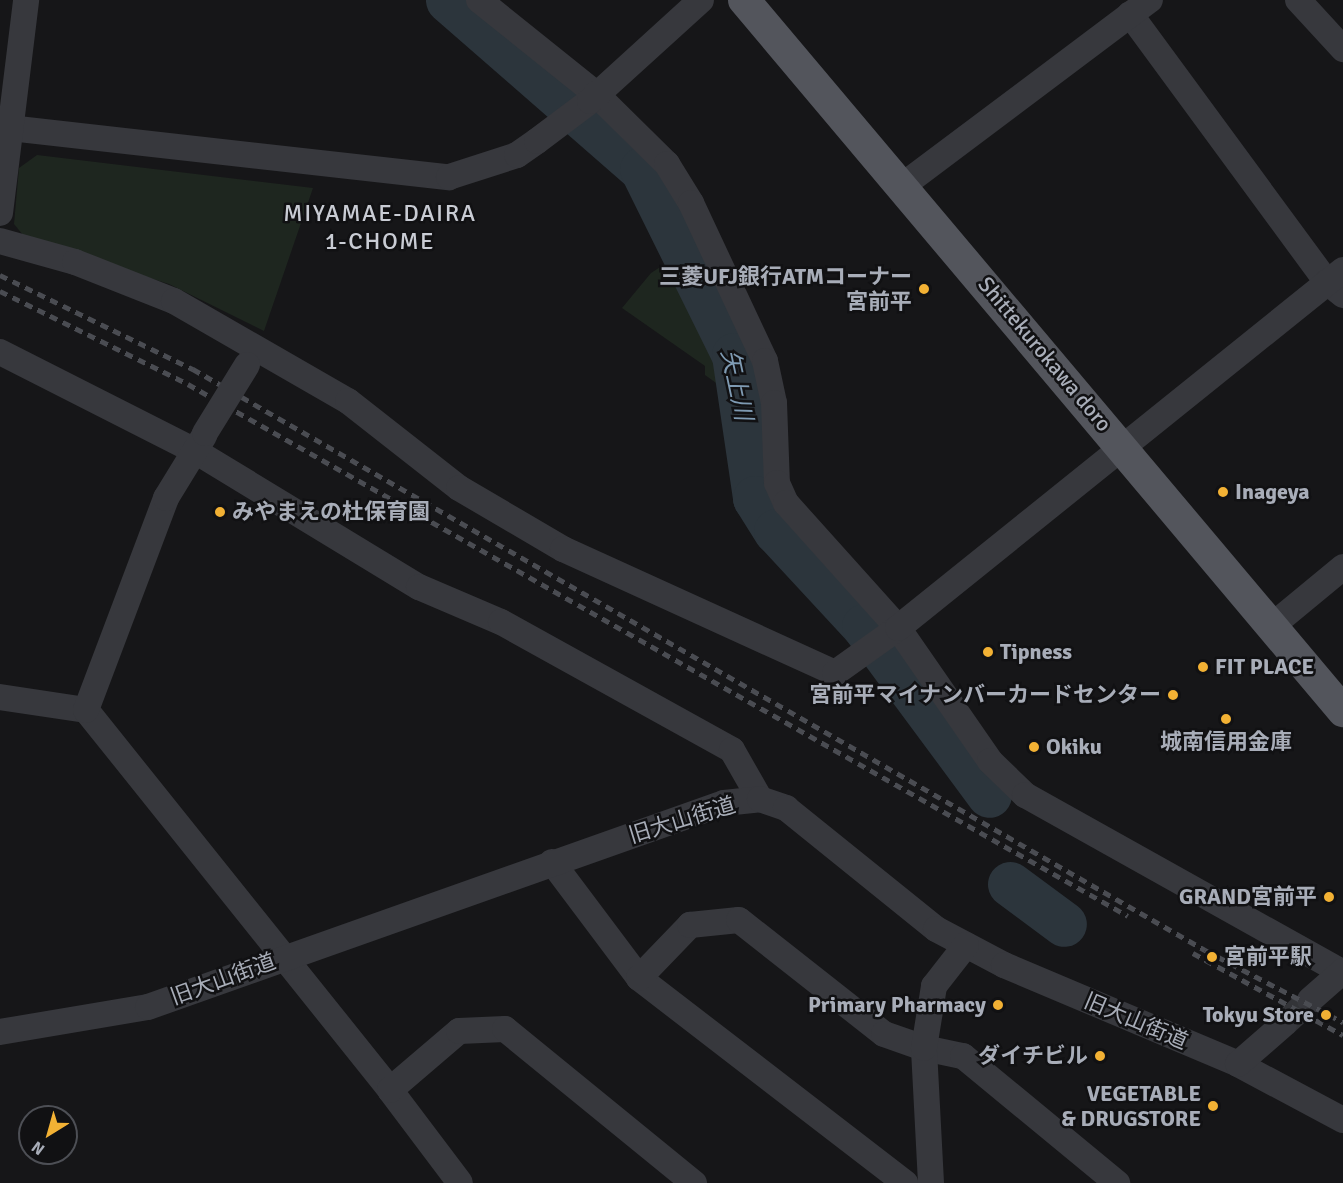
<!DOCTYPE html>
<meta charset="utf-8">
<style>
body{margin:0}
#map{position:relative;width:1343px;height:1183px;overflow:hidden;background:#161618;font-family:Signika,"Noto Sans JP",sans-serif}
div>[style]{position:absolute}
.green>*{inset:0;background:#1e261f}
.river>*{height:45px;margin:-22.5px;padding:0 22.5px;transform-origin:22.5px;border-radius:22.5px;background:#2c353c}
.minor-tunnel>*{height:26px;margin-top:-13px;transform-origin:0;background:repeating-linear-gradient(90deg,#333438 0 26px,transparent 0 39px)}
.minor>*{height:26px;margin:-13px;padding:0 13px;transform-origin:13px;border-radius:13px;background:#37383d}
.major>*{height:32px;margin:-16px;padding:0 16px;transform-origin:16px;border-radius:16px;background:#53555c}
.rail>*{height:4.5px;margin-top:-2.25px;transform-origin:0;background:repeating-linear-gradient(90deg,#4a4c52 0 8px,transparent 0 14px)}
.minor-bridge>*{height:26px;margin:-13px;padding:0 13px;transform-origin:13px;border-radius:13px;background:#37383d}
.dots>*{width:16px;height:16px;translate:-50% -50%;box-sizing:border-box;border:3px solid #111113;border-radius:50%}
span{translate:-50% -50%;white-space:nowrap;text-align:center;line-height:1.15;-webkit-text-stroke:5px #111113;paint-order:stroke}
.poi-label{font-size:22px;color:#a8adb8;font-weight:700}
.right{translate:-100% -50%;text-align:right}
.left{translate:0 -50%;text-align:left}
.street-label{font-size:22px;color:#a8adb8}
.neighbourhood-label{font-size:24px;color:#c9ccd4;letter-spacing:1.5px}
.water-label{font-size:24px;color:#7f9bb3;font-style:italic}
.north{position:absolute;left:18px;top:1105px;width:60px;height:60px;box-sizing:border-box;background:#111113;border:2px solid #4d4f55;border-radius:50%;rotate:217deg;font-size:16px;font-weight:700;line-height:24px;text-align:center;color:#a8adb8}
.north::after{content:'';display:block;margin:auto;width:21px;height:27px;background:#f2b134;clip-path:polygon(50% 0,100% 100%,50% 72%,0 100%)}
</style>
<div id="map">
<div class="green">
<div style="clip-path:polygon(37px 155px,313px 188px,264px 331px,169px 284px,27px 240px,14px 224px,19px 168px)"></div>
<div style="clip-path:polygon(674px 258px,730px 356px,730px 393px,705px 375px,705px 366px,622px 308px,651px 273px)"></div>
</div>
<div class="river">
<div style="left:448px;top:0;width:257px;rotate:41.1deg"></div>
<div style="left:642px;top:169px;width:208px;rotate:63.7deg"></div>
<div style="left:734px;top:355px;width:145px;rotate:81.6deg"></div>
<div style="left:755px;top:498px;width:39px;rotate:58deg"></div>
<div style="left:776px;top:531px;width:129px;rotate:47.2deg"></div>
<div style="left:864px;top:626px;width:210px;rotate:53.5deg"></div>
<div style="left:1010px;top:884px;width:67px;rotate:36.5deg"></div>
</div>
<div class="minor-tunnel">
<div style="left:1284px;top:1024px;width:35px;rotate:-43deg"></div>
</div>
<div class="minor">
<div style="left:479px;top:0;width:150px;rotate:38.8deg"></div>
<div style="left:596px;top:94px;width:100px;rotate:44.6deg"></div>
<div style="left:667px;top:164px;width:46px;rotate:58.4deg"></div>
<div style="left:691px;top:203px;width:174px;rotate:64.9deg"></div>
<div style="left:765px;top:361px;width:43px;rotate:77.9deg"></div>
<div style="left:774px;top:403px;width:80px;rotate:87.9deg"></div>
<div style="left:777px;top:483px;width:22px;rotate:66deg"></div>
<div style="left:786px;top:503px;width:168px;rotate:48.1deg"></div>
<div style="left:898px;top:628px;width:162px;rotate:55.3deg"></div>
<div style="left:990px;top:761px;width:49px;rotate:44.2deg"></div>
<div style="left:1025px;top:795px;width:363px;rotate:29.2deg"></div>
<div style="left:1298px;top:0;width:67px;rotate:47.4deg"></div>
<div style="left:1130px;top:14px;width:333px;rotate:53.7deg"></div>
<div style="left:1327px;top:282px;width:21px;rotate:39deg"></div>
<div style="left:0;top:127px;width:452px;rotate:6.4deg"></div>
<div style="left:449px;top:177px;width:71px;rotate:-17.9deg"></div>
<div style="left:517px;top:155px;width:24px;rotate:-35deg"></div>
<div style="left:537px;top:141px;width:66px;rotate:-37deg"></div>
<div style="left:590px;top:101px;width:150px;rotate:-42.3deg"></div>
<div style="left:902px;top:186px;width:310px;rotate:-36.9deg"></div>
<div style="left:0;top:213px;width:215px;rotate:-83deg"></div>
<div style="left:0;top:241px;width:78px;rotate:15.6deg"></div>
<div style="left:75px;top:262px;width:106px;rotate:21.5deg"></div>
<div style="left:174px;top:301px;width:201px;rotate:29.9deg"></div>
<div style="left:348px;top:401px;width:141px;rotate:38.1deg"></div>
<div style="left:459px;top:488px;width:121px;rotate:30.4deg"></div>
<div style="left:563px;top:549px;width:299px;rotate:24.5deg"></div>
<div style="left:835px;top:673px;width:77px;rotate:-35.5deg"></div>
<div style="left:898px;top:628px;width:571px;rotate:-38.82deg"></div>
<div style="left:0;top:352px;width:219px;rotate:26.9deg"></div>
<div style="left:195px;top:451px;width:262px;rotate:31.3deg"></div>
<div style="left:419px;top:587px;width:89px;rotate:23.1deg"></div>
<div style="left:501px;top:622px;width:264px;rotate:29deg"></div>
<div style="left:732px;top:750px;width:56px;rotate:60.3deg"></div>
<div style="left:1273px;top:625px;width:91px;rotate:-39.6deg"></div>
<div style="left:0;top:697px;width:87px;rotate:8.6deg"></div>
<div style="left:86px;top:710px;width:487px;rotate:51.3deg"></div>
<div style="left:390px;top:1090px;width:116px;rotate:53deg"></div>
<div style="left:86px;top:710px;width:227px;rotate:-69.3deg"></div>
<div style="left:166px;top:498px;width:73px;rotate:-58.5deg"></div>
<div style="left:552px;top:862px;width:145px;rotate:53.1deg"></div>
<div style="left:639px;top:978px;width:336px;rotate:37.6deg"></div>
<div style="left:639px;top:978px;width:74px;rotate:-46.1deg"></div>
<div style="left:690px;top:925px;width:49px;rotate:-5.8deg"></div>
<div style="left:739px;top:920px;width:184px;rotate:38.2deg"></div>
<div style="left:884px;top:1034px;width:42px;rotate:19.3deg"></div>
<div style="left:924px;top:1048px;width:40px;rotate:12deg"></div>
<div style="left:963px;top:1056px;width:200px;rotate:39.5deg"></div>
<div style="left:1310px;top:1000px;width:44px;rotate:-41.3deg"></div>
<div style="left:0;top:1032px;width:150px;rotate:-9.6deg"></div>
<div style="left:148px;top:1007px;width:611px;rotate:-19.5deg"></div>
<div style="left:724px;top:803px;width:36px;rotate:-6deg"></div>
<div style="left:760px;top:799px;width:28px;rotate:19deg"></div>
<div style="left:786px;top:808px;width:193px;rotate:38.9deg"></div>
<div style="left:936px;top:929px;width:77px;rotate:27.9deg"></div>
<div style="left:1004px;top:965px;width:254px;rotate:22.9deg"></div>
<div style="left:1238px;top:1064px;width:119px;rotate:28.1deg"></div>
<div style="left:1238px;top:1064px;width:61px;rotate:-41deg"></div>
<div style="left:390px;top:1090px;width:91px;rotate:-40.5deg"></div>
<div style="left:459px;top:1031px;width:46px;rotate:-2.5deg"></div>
<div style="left:505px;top:1029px;width:244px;rotate:39.2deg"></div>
<div style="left:931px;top:1183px;width:135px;rotate:-93deg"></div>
<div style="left:924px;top:1048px;width:63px;rotate:-80.8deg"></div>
<div style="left:934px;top:986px;width:52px;rotate:-52deg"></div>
</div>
<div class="major">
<div style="left:744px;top:0;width:930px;rotate:49.89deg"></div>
</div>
<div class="rail">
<div style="left:0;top:275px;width:215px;rotate:26deg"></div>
<div style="left:193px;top:369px;width:1167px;rotate:29.86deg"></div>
<div style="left:1205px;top:950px;width:156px;rotate:27.6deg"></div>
<div style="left:0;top:291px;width:210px;rotate:26.3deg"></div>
<div style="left:188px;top:384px;width:1080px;rotate:29.51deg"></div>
<div style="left:1193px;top:953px;width:171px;rotate:28.7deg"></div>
</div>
<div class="minor-bridge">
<div style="left:205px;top:433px;width:80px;rotate:-58.3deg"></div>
</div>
<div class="dots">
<div style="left:924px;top:289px;background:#f2b134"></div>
<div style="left:1223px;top:492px;background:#f2b134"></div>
<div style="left:220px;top:512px;background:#f2b134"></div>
<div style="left:988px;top:652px;background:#f2b134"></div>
<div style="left:1203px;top:667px;background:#f2b134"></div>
<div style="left:1173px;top:695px;background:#f2b134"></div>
<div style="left:1226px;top:719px;background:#f2b134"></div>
<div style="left:1034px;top:747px;background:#f2b134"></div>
<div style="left:1329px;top:897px;background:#f2b134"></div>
<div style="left:1212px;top:957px;background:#f2b134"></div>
<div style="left:998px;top:1005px;background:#f2b134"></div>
<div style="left:1326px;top:1015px;background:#f2b134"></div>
<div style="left:1100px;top:1056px;background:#f2b134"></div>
<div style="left:1213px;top:1106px;background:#f2b134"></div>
</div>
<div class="poi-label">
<span class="right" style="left:912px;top:289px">三菱UFJ銀行ATMコーナー<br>宮前平</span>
<span class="left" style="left:1235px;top:492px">Inageya</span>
<span class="left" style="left:232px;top:512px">みやまえの杜保育園</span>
<span class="left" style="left:1000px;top:652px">Tipness</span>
<span class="left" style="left:1215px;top:667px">FIT PLACE</span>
<span class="right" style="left:1161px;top:695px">宮前平マイナンバーカードセンター</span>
<span style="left:1226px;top:742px">城南信用金庫</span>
<span class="left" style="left:1046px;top:747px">Okiku</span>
<span class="right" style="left:1317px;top:897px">GRAND宮前平</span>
<span class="left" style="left:1224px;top:957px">宮前平駅</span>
<span class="right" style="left:986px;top:1005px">Primary Pharmacy</span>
<span class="right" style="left:1314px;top:1015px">Tokyu Store</span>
<span class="right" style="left:1088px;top:1056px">ダイチビル</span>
<span class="right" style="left:1201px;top:1106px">VEGETABLE<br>&amp; DRUGSTORE</span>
</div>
<div class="street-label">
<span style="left:1045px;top:354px;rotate:50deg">Shittekurokawa doro</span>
<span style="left:682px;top:820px;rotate:-17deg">旧大山街道</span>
<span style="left:223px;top:979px;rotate:-20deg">旧大山街道</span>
<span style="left:1136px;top:1021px;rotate:23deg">旧大山街道</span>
</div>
<div class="neighbourhood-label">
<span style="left:380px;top:228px">MIYAMAE-DAIRA<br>1-CHOME</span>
</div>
<div class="water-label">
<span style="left:736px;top:385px;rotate:78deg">矢上川</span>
</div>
<div class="north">N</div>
</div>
